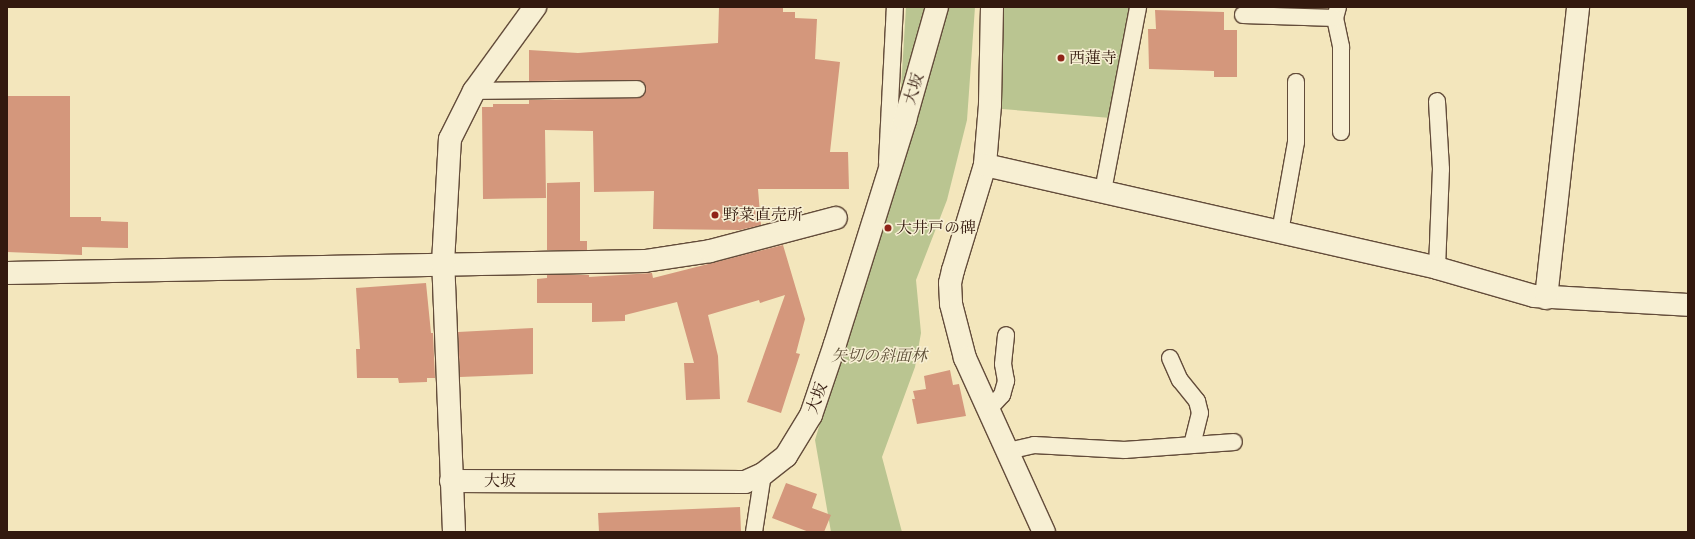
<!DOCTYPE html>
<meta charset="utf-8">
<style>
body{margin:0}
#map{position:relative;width:1695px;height:539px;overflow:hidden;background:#f3e6bc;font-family:Alegreya,"Noto Serif JP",serif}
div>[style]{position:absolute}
.green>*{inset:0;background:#bac591}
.building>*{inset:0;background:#d4977c}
.roads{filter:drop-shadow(1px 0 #634c3a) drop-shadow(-1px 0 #634c3a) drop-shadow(0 1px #634c3a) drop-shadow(0 -1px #634c3a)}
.service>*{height:16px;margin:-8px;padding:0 8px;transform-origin:8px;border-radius:8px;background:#f7efd3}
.minor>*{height:22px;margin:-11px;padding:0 11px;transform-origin:11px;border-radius:11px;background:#f7efd3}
.dots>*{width:11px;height:11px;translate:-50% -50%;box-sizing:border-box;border:2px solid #f7efd3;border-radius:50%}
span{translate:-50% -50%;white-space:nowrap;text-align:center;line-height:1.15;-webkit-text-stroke:3px #f7efd3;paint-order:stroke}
.poi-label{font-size:16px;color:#33190e}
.left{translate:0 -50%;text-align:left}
.street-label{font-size:16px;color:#33190e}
.park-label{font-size:16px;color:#5c4d35;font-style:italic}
.frame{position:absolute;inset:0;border:8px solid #33190e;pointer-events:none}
</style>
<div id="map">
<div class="green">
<div style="clip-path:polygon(906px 7px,975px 7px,967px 120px,947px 200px,916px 280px,921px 333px,915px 367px,882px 457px,902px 532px,831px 532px,815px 440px,896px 170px)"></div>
<div style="clip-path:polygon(1001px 7px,1129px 7px,1111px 118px,1002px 109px)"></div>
</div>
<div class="building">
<div style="clip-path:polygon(719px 7px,783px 7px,783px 12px,795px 12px,795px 18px,817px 19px,815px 59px,840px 62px,830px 152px,848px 152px,849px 189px,758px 189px,761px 225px,740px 230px,653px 229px,654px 191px,594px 192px,593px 131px,545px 130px,546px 198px,483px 199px,482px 107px,493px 107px,493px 104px,529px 104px,529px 100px,637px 98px,645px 93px,645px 84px,637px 80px,529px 81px,529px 50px,578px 53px,718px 43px)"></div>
<div style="clip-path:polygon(1155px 10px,1224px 12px,1224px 30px,1237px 30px,1237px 77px,1214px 77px,1214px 71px,1149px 69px,1148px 29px,1156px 29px)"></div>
<div style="clip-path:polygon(7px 96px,70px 96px,70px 217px,101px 217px,101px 221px,128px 222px,128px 248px,82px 247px,82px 255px,7px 252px)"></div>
<div style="clip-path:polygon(580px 182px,580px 241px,587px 241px,587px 250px,547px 250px,547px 183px)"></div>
<div style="clip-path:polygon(783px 245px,805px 319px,796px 353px,800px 354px,781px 413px,747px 402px,785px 295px,760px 303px,759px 300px,708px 315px,718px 356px,720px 399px,686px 400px,684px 363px,694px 363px,677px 302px,625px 315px,625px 321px,592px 322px,592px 303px,537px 303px,537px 279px,547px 278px,547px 275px,589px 275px,589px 277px,652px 273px,653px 278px)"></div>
<div style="clip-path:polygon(426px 283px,431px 333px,433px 333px,435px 378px,427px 378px,427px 382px,399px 383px,398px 378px,357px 378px,356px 349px,360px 349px,356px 288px)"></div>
<div style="clip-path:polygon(533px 328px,533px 374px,460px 377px,458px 332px)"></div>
<div style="clip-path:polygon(950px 370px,953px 385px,959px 384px,966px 416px,917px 424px,912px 399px,915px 399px,913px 391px,926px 389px,924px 376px)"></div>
<div style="clip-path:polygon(786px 483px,817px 494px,812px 508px,831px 515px,824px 532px,809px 532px,772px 518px)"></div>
<div style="clip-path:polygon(740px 507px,741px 532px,599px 532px,598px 513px)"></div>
</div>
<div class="roads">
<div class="service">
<div style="left:1338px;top:7px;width:11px;rotate:105deg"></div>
<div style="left:1335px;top:18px;width:30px;rotate:78deg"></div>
<div style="left:1341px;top:47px;width:85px;rotate:90deg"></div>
<div style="left:1243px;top:15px;width:92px;rotate:1.9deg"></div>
<div style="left:474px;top:91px;width:163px;rotate:-0.7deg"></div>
<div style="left:887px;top:163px;width:156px;rotate:-87.1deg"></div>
<div style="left:1103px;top:191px;width:187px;rotate:-79.2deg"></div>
<div style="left:1280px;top:232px;width:91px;rotate:-79.9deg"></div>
<div style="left:1296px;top:142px;width:60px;rotate:-90deg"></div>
<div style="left:1437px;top:268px;width:99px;rotate:-87.7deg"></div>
<div style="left:1441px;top:169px;width:68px;rotate:-93.4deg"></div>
<div style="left:1170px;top:358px;width:24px;rotate:66deg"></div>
<div style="left:1180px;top:380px;width:27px;rotate:51deg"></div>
<div style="left:1197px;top:401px;width:12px;rotate:76deg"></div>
<div style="left:1200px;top:413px;width:33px;rotate:104deg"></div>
<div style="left:988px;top:410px;width:21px;rotate:-47deg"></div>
<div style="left:1002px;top:395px;width:15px;rotate:-74deg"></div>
<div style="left:1006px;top:381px;width:17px;rotate:-100deg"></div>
<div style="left:1003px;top:364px;width:29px;rotate:-84deg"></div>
<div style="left:1008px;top:451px;width:27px;rotate:-13deg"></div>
<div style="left:1034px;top:445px;width:91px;rotate:3.1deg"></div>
<div style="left:1125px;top:450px;width:109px;rotate:-4.2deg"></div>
<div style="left:754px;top:532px;width:59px;rotate:-81.2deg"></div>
</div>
<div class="minor">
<div style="left:992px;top:7px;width:98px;rotate:91.2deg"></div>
<div style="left:990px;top:105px;width:60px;rotate:94.8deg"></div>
<div style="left:985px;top:165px;width:110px;rotate:106.9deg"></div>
<div style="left:953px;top:270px;width:13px;rotate:103deg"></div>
<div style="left:950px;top:283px;width:21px;rotate:87deg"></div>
<div style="left:951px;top:304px;width:56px;rotate:75.5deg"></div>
<div style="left:965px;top:358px;width:191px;rotate:65.6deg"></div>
<div style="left:985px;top:165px;width:464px;rotate:12.8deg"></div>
<div style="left:1437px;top:268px;width:101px;rotate:16.1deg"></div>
<div style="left:1534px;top:296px;width:154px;rotate:3.3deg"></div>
<div style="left:7px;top:273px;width:638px;rotate:-1.08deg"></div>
<div style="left:645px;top:261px;width:66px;rotate:-8.7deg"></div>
<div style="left:710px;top:251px;width:130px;rotate:-14.7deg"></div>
<div style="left:1546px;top:298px;width:293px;rotate:-83.7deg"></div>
<div style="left:451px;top:481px;width:294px;rotate:0.2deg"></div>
<div style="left:745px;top:482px;width:20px;rotate:-24deg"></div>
<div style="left:763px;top:474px;width:29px;rotate:-38deg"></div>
<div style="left:786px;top:456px;width:48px;rotate:-58.6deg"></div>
<div style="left:811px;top:415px;width:75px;rotate:-71.3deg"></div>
<div style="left:835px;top:344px;width:235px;rotate:-72.6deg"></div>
<div style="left:905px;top:120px;width:117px;rotate:-74.2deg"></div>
<div style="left:454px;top:532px;width:269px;rotate:-92.3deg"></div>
<div style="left:443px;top:263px;width:124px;rotate:-86.8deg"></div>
<div style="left:450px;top:139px;width:54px;rotate:-63.4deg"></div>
<div style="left:474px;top:91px;width:104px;rotate:-54deg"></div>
</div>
</div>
<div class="dots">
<div style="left:1061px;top:58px;background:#8f2418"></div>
<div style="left:715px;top:215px;background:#8f2418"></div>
<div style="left:888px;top:228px;background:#8f2418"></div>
</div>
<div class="poi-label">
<span class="left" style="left:1069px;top:58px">西蓮寺</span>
<span class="left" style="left:723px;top:215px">野菜直売所</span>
<span class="left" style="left:896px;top:228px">大井戸の碑</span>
</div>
<div class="street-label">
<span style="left:914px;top:89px;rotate:-73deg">大坂</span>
<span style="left:817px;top:398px;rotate:-70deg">大坂</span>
<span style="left:500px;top:481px">大坂</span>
</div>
<div class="park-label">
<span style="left:879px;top:356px">矢切の斜面林</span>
</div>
<div class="frame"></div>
</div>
